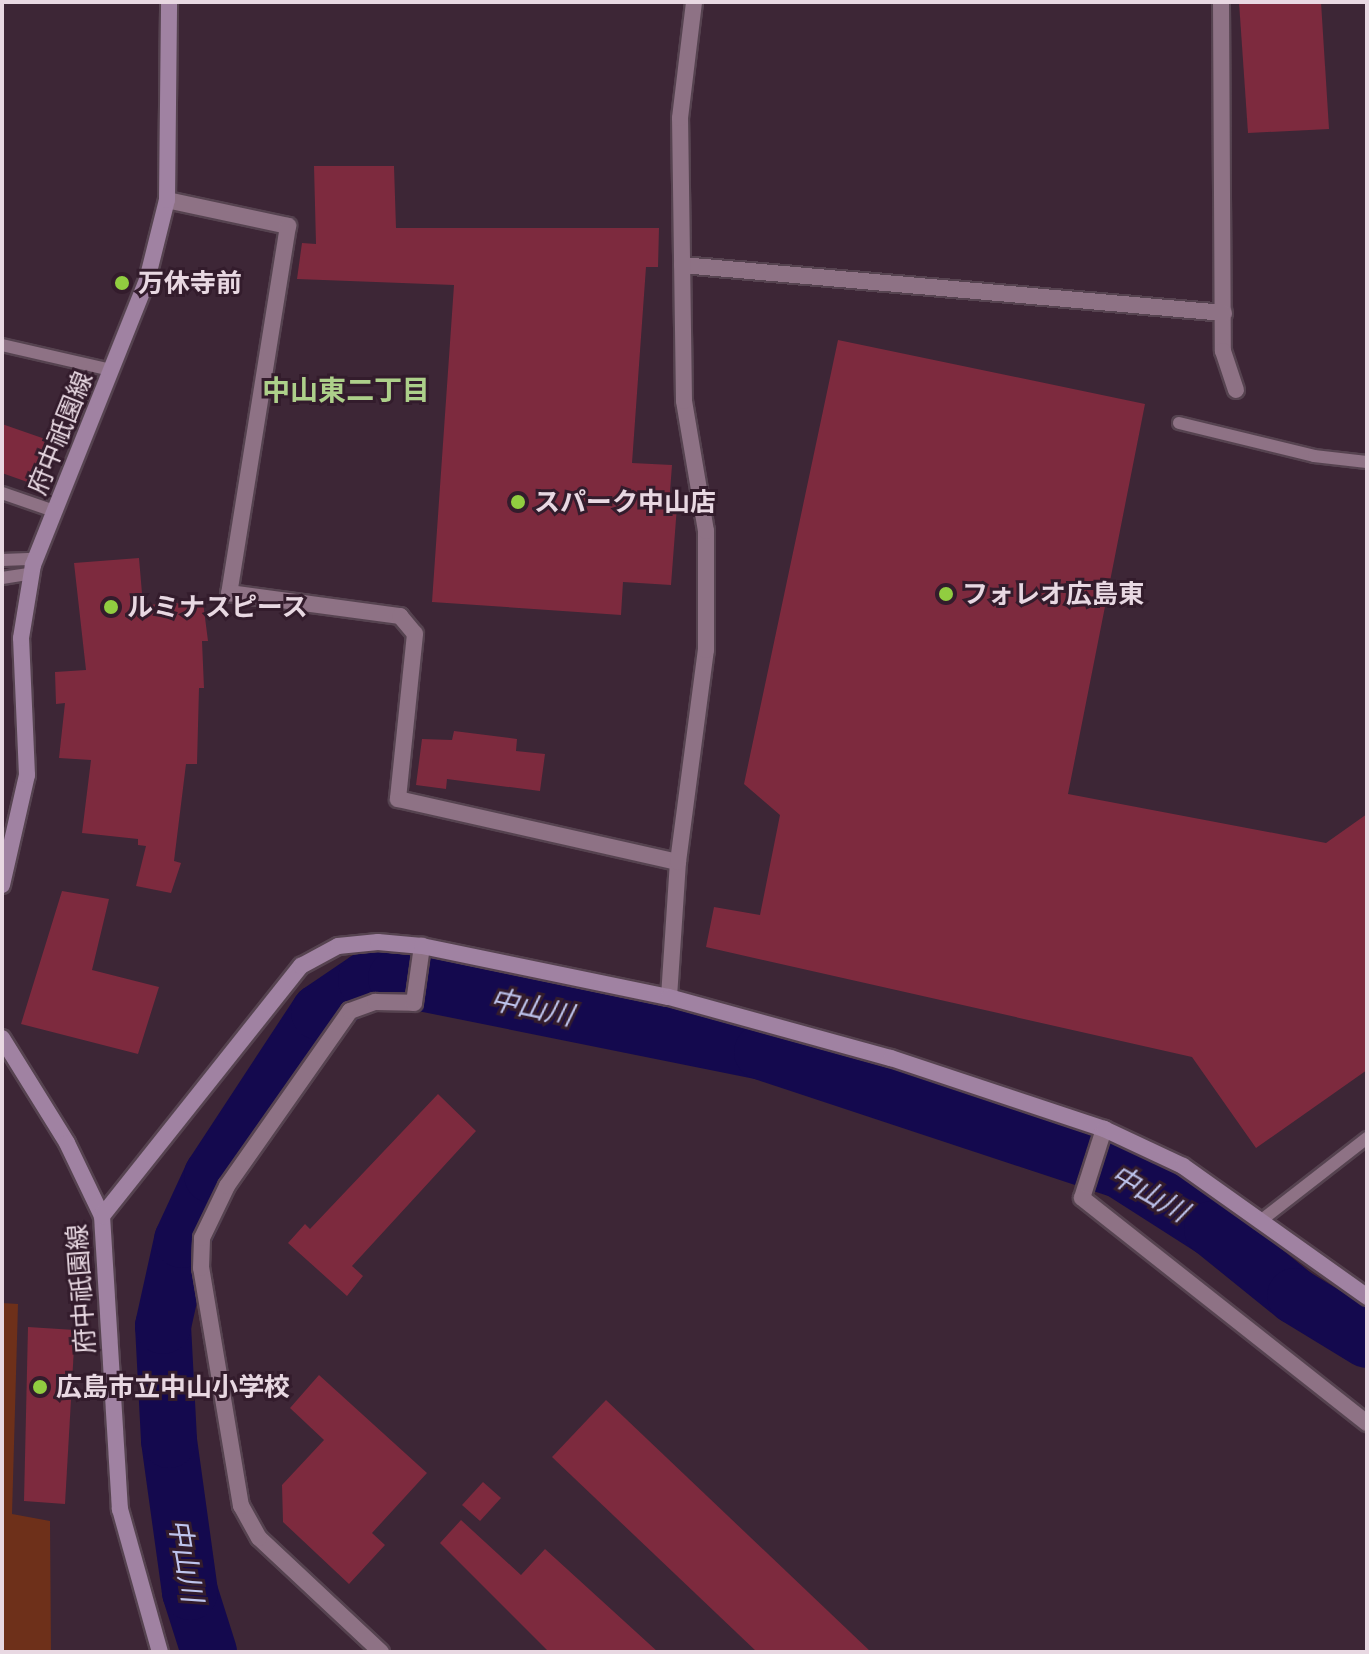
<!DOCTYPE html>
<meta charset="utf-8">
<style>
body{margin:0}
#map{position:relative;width:1369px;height:1654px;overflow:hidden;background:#3d2636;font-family:Manrope,"Noto Sans JP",sans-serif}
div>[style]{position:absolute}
.green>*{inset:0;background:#6e301a}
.river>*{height:56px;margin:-28px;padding:0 28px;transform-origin:28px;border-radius:28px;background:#14094e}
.building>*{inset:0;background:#7d2a3e}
.roads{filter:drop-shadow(2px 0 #564350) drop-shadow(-2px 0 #564350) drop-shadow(0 2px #564350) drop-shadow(0 -2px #564350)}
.lane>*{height:12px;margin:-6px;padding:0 6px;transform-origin:6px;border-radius:6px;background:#8e7285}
.street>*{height:16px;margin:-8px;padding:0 8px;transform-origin:8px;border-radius:8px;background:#8e7285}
.secondary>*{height:16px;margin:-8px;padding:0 8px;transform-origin:8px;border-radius:8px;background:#a082a2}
.dots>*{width:22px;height:22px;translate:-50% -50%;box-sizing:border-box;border:4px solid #331c2c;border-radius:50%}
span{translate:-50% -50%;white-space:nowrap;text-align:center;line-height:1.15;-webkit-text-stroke:6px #331c2c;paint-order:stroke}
.poi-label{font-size:26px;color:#e8d8e2;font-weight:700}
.left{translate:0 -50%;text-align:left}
.street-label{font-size:26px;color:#e8d8e2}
.neighbourhood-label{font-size:28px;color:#add08a;font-weight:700}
.water-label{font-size:28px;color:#bec4ed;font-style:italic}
.frame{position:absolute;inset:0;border:4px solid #e8d8e2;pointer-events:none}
</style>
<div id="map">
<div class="green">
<div style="clip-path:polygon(2px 1303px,18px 1304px,12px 1514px,50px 1521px,51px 1652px,2px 1652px)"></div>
</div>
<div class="river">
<div style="left:209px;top:1652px;width:63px;rotate:-107.6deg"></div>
<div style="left:190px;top:1592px;width:153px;rotate:-97.9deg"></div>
<div style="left:169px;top:1440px;width:114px;rotate:-93deg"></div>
<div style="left:163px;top:1326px;width:88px;rotate:-77.5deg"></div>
<div style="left:182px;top:1240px;width:72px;rotate:-65.2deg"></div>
<div style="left:212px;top:1175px;width:195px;rotate:-56.7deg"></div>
<div style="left:319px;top:1012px;width:57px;rotate:-34.2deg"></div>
<div style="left:366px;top:980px;width:30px;rotate:-4deg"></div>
<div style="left:396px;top:978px;width:373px;rotate:11.4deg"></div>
<div style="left:762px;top:1052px;width:378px;rotate:18.3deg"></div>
<div style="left:1121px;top:1171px;width:108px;rotate:32.5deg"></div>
<div style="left:1212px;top:1229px;width:107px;rotate:38.9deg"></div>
<div style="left:1295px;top:1296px;width:84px;rotate:31.4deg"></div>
</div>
<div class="building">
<div style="clip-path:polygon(1239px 2px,1321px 2px,1329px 129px,1248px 133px)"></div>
<div style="clip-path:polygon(314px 166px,394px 166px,396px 228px,659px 228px,658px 267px,646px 267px,632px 463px,672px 465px,670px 492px,678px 493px,671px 585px,623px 582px,621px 615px,432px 602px,454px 285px,297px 279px,302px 243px,316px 244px)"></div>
<div style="clip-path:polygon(838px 340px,1145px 404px,1068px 794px,1326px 843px,1367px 814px,1367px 1070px,1256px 1148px,1192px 1057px,706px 947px,714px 907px,760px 915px,780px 815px,744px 784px)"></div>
<div style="clip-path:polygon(2px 424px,48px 440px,33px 484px,2px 473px)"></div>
<div style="clip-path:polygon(139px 558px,143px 605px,203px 602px,208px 641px,202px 641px,204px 688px,199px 688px,197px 764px,186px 764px,174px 861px,181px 863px,171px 893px,136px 886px,146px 846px,138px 845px,138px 839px,82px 833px,91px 760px,59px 758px,65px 703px,56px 704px,55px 672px,86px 670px,74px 563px)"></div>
<div style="clip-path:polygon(454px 731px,517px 739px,516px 751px,545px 754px,540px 791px,447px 779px,446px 789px,416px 785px,422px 739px,452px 740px)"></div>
<div style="clip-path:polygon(62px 891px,109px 899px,92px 970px,159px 987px,138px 1054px,21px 1024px)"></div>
<div style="clip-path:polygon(438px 1094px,476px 1131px,352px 1266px,363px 1276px,347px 1296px,288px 1243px,305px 1224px,310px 1229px)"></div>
<div style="clip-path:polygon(28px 1327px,75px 1330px,65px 1504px,24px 1501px)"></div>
<div style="clip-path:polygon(319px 1375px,427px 1473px,372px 1533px,385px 1545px,349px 1584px,283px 1522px,282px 1485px,324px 1440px,290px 1408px)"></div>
<div style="clip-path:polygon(606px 1400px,871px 1652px,757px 1652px,552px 1457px)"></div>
<div style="clip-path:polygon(483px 1482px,501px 1498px,480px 1521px,462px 1505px)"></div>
<div style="clip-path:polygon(461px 1520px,521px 1575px,545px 1549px,658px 1652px,549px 1652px,440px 1543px)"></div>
</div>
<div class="roads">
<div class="lane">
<div style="left:2px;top:345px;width:112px;rotate:12.9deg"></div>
<div style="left:1179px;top:423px;width:139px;rotate:13.7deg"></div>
<div style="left:1314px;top:456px;width:53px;rotate:6.5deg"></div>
<div style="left:2px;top:493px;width:55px;rotate:19.1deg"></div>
<div style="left:2px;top:560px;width:33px;rotate:-2deg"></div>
<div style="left:2px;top:578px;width:30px;rotate:-9deg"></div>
<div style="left:1259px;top:1222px;width:137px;rotate:-37.9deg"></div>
</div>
<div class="street">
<div style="left:1221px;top:2px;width:349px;rotate:89.7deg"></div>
<div style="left:1223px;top:351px;width:41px;rotate:71.6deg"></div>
<div style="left:167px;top:200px;width:124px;rotate:12.1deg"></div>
<div style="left:288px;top:226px;width:372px;rotate:99.1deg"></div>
<div style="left:229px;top:593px;width:173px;rotate:7.7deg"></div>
<div style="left:400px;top:616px;width:23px;rotate:50deg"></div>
<div style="left:415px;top:634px;width:166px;rotate:95.9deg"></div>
<div style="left:398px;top:799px;width:287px;rotate:12.7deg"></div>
<div style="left:682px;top:265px;width:544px;rotate:5.06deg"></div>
<div style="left:669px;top:997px;width:135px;rotate:-86.2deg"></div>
<div style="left:678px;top:862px;width:214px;rotate:-82.5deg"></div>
<div style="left:706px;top:650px;width:119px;rotate:-90deg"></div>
<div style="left:706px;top:531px;width:132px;rotate:-99.6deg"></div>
<div style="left:684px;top:401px;width:283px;rotate:-90.8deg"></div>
<div style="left:680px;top:118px;width:117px;rotate:-83.1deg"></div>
<div style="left:1104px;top:1129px;width:72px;rotate:107.7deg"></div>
<div style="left:1082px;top:1198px;width:363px;rotate:38.3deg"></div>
<div style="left:381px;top:1652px;width:167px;rotate:-136.9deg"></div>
<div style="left:259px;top:1538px;width:37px;rotate:-119deg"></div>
<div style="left:241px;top:1506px;width:241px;rotate:-99.5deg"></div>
<div style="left:201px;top:1268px;width:30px;rotate:-88deg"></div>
<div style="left:202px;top:1238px;width:58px;rotate:-64.3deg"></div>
<div style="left:227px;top:1186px;width:214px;rotate:-54.9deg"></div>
<div style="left:350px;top:1011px;width:27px;rotate:-20deg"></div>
<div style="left:375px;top:1002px;width:39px;rotate:1deg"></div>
<div style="left:414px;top:1003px;width:58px;rotate:-82deg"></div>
</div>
<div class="secondary">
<div style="left:2px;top:885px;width:113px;rotate:-77.2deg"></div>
<div style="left:27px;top:775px;width:137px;rotate:-92.5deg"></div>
<div style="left:21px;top:638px;width:74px;rotate:-80.7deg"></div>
<div style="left:33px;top:565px;width:307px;rotate:-68.2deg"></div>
<div style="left:147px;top:280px;width:82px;rotate:-76deg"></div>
<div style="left:167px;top:200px;width:198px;rotate:-89.4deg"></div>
<div style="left:2px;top:1038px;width:123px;rotate:58.2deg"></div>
<div style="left:67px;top:1143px;width:81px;rotate:64.4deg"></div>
<div style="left:102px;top:1216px;width:294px;rotate:86.5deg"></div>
<div style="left:120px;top:1509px;width:148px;rotate:74.4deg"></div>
<div style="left:102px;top:1216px;width:320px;rotate:-51.5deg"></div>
<div style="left:301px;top:966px;width:42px;rotate:-28.4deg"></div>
<div style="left:338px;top:946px;width:40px;rotate:-5.7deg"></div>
<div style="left:378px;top:942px;width:44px;rotate:5.2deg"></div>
<div style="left:422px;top:946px;width:252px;rotate:11.7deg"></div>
<div style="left:669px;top:997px;width:230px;rotate:15.4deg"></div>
<div style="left:891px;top:1058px;width:225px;rotate:18.4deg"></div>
<div style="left:1104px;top:1129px;width:87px;rotate:25.1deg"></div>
<div style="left:1183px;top:1166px;width:226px;rotate:35.4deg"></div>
</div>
</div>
<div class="dots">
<div style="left:122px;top:283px;background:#91cd40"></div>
<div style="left:518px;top:502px;background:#91cd40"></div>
<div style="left:946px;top:594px;background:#91cd40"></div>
<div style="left:111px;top:607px;background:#91cd40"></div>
<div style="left:40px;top:1387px;background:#91cd40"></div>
</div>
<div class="poi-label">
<span class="left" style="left:138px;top:283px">万休寺前</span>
<span class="left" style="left:534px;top:502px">スパーク中山店</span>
<span class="left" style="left:962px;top:594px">フォレオ広島東</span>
<span class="left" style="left:127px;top:607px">ルミナスピース</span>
<span class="left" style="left:56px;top:1387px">広島市立中山小学校</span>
</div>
<div class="street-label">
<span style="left:60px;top:433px;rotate:-68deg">府中祇園線</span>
<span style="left:81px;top:1289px;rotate:-94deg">府中祇園線</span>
</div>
<div class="neighbourhood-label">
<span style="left:346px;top:389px">中山東二丁目</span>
</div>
<div class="water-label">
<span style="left:532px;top:1006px;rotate:12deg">中山川</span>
<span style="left:1150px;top:1192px;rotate:30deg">中山川</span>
<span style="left:187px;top:1560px;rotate:80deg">中山川</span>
</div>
<div class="frame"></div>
</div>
